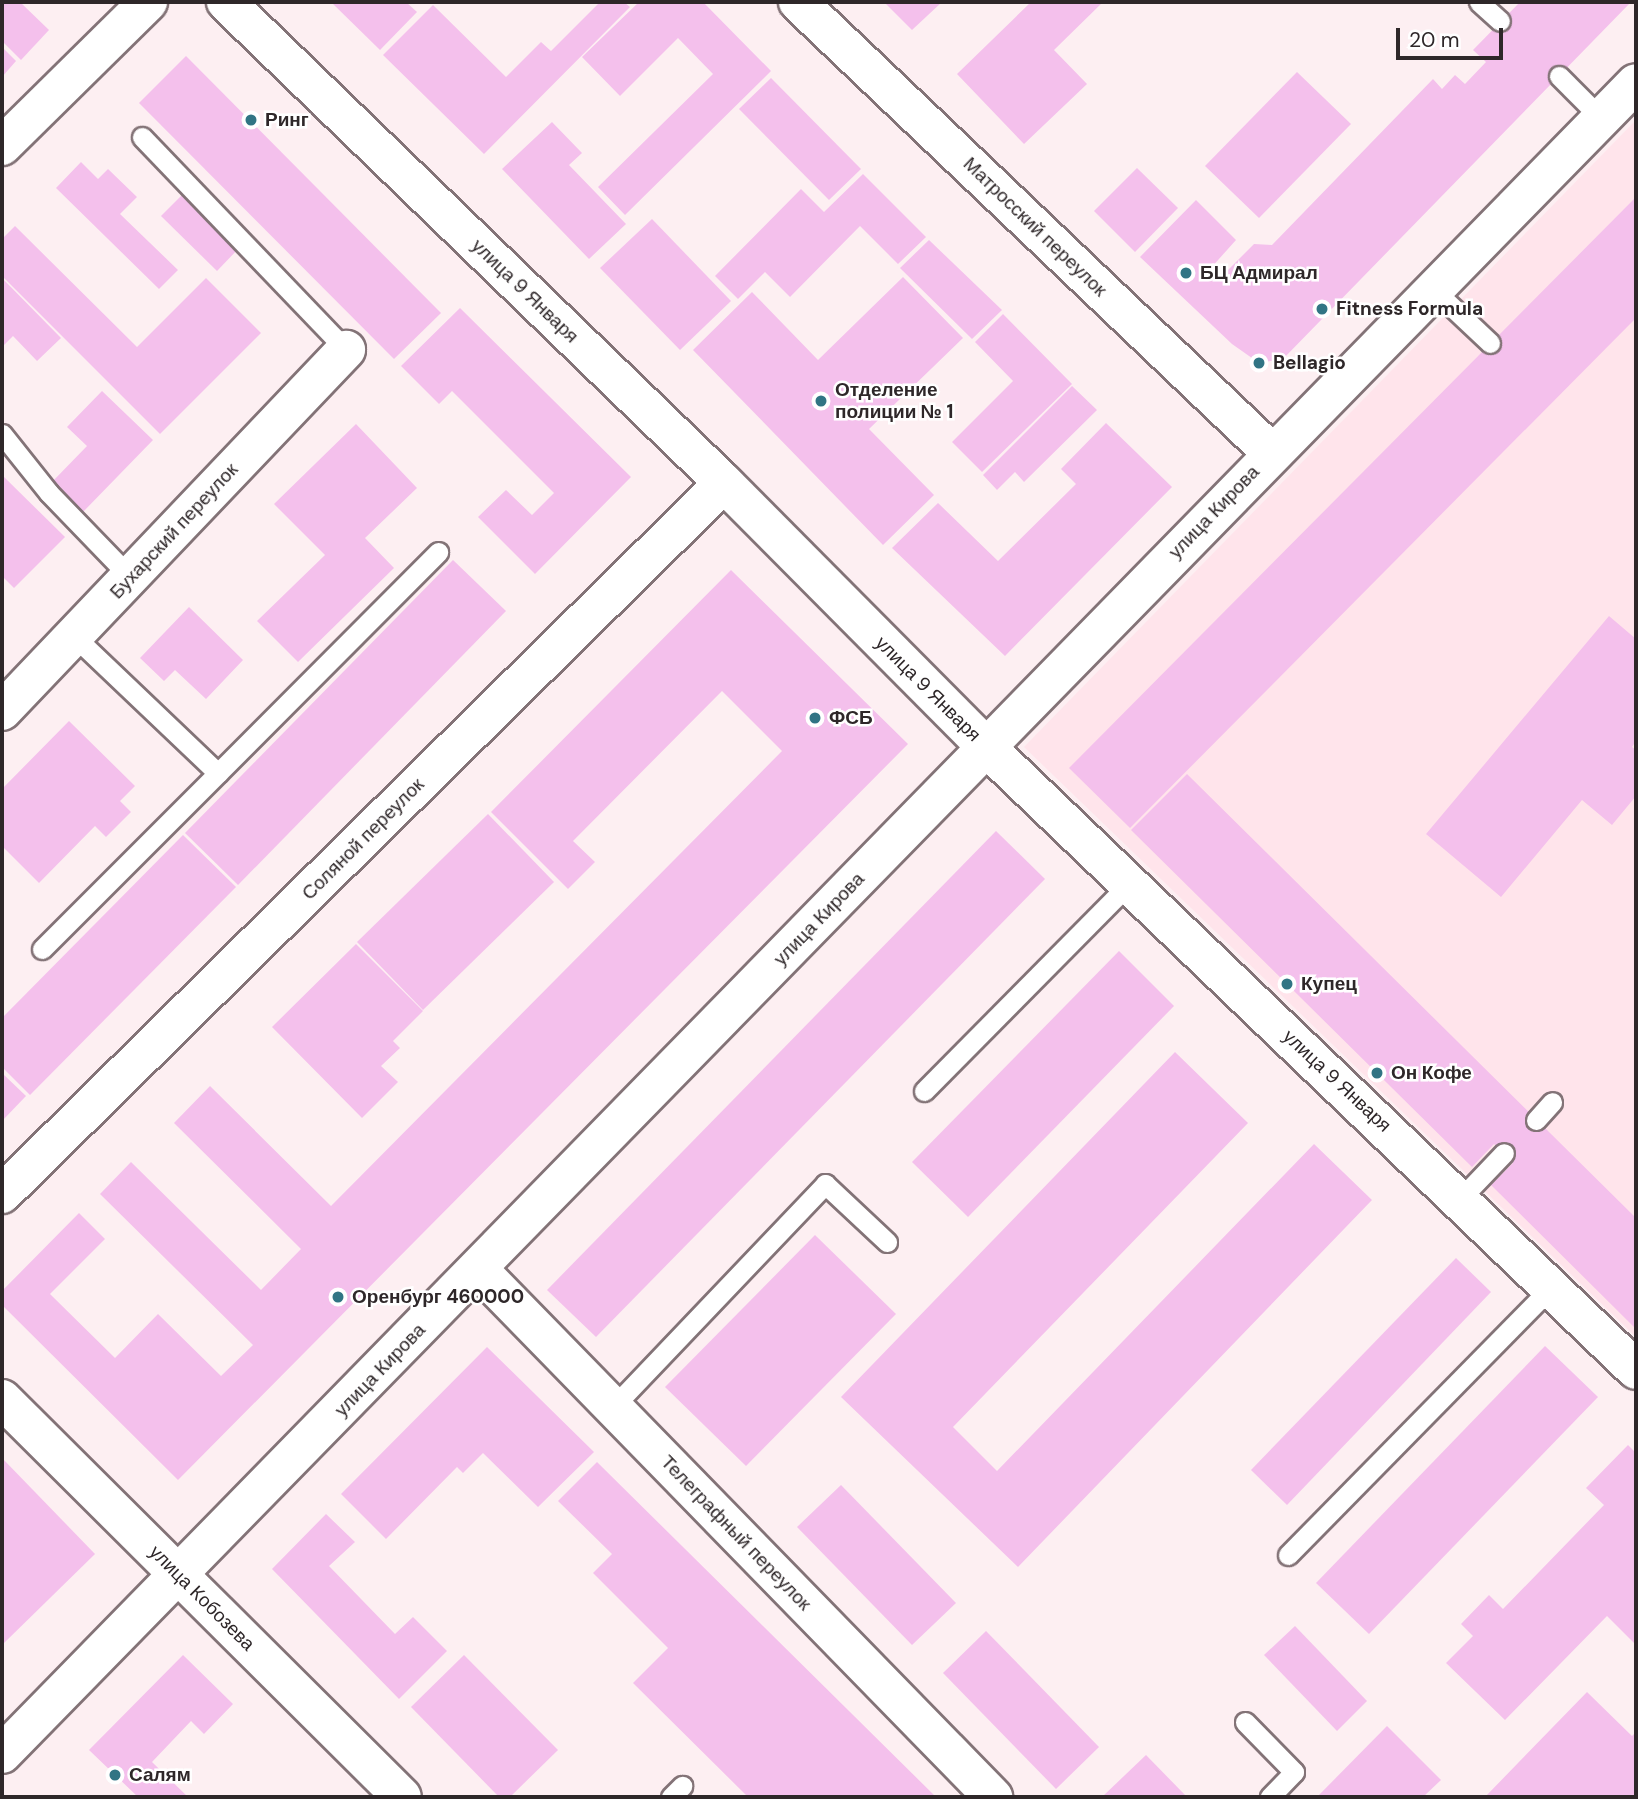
<!DOCTYPE html>
<meta charset="utf-8">
<style>
body{margin:0}
#map{position:relative;width:1638px;height:1799px;overflow:hidden;background:#fdeff2;font-family:"DM Sans",sans-serif}
div>[style]{position:absolute}
.built>*{inset:0;background:#ffe4eb}
.building>*{inset:0;background:#f4c0ec}
.roads{filter:drop-shadow(2px 0 #837377) drop-shadow(-2px 0 #837377) drop-shadow(0 2px #837377) drop-shadow(0 -2px #837377)}
.lane>*{height:19px;margin:-9.5px;padding:0 9.5px;transform-origin:9.5px;border-radius:9.5px;background:#fff}
.street>*{height:38px;margin:-19px;padding:0 19px;transform-origin:19px;border-radius:19px;background:#fff}
.secondary>*{height:38px;margin:-19px;padding:0 19px;transform-origin:19px;border-radius:19px;background:#fff}
.dots>*{width:19px;height:19px;translate:-50% -50%;box-sizing:border-box;border:4px solid #fff;border-radius:50%}
span{translate:-50% -50%;white-space:nowrap;text-align:center;line-height:1.15;-webkit-text-stroke:5px #fff;paint-order:stroke}
.poi-label{font-size:19px;color:#2e2729;font-weight:700}
.left{translate:0 -50%;text-align:left}
.street-label{font-size:19px;color:#2e2729}
.frame{position:absolute;inset:0;border:4px solid #2e2729;pointer-events:none}
.scale{position:absolute;left:1396px;top:28px;width:107px;height:32px;box-sizing:border-box;border:4px solid #2e2729;border-top:0;padding-left:9px;font-size:21px;line-height:24px;white-space:nowrap;color:#2e2729;-webkit-text-stroke:5px #fff;paint-order:stroke}
</style>
<div id="map">
<div class="built">
<div style="clip-path:polygon(1636px 120px,1636px 1337px,1024px 747px)"></div>
</div>
<div class="building">
<div style="clip-path:polygon(2px 2px,20px 2px,49px 30px,21px 60px,2px 41px)"></div>
<div style="clip-path:polygon(331px 2px,406px 2px,417px 12px,380px 50px)"></div>
<div style="clip-path:polygon(600px 2px,624px 2px,630px 7px,484px 154px,383px 55px,433px 5px,506px 77px,541px 42px,551px 51px)"></div>
<div style="clip-path:polygon(639px 2px,703px 2px,771px 71px,625px 215px,598px 187px,713px 74px,678px 38px,620px 96px,582px 57px)"></div>
<div style="clip-path:polygon(884px 2px,942px 2px,912px 30px)"></div>
<div style="clip-path:polygon(1031px 2px,1103px 2px,1054px 50px,1087px 84px,1024px 144px,957px 74px)"></div>
<div style="clip-path:polygon(1520px 2px,1631px 2px,1283px 359px,1259px 363px,1232px 344px,1140px 257px,1196px 200px,1236px 240px,1210px 269px,1220px 278px,1254px 244px,1272px 245px,1433px 79px,1442px 89px,1455px 75px,1465px 84px,1486px 62px,1473px 50px)"></div>
<div style="clip-path:polygon(2px 47px,16px 61px,2px 77px)"></div>
<div style="clip-path:polygon(186px 56px,441px 313px,394px 359px,139px 103px)"></div>
<div style="clip-path:polygon(1297px 72px,1351px 124px,1259px 218px,1205px 166px)"></div>
<div style="clip-path:polygon(771px 78px,861px 169px,829px 200px,739px 109px)"></div>
<div style="clip-path:polygon(552px 122px,582px 153px,569px 165px,626px 224px,589px 259px,502px 169px)"></div>
<div style="clip-path:polygon(81px 162px,98px 179px,108px 169px,137px 197px,120px 214px,178px 270px,159px 289px,56px 188px)"></div>
<div style="clip-path:polygon(1137px 168px,1178px 208px,1135px 252px,1094px 211px)"></div>
<div style="clip-path:polygon(863px 174px,926px 237px,898px 264px,860px 226px,790px 297px,765px 272px,738px 299px,715px 276px,801px 189px,824px 212px)"></div>
<div style="clip-path:polygon(185px 192px,241px 246px,217px 271px,161px 216px)"></div>
<div style="clip-path:polygon(1636px 197px,1636px 318px,1130px 828px,1069px 768px)"></div>
<div style="clip-path:polygon(652px 219px,731px 301px,680px 350px,600px 268px)"></div>
<div style="clip-path:polygon(15px 226px,137px 347px,206px 278px,261px 333px,160px 434px,2px 276px,2px 239px)"></div>
<div style="clip-path:polygon(929px 240px,1002px 310px,972px 339px,900px 268px)"></div>
<div style="clip-path:polygon(903px 277px,963px 338px,869px 429px,934px 495px,883px 545px,693px 350px,752px 292px,818px 360px)"></div>
<div style="clip-path:polygon(2px 278px,61px 338px,37px 361px,13px 336px,2px 347px)"></div>
<div style="clip-path:polygon(460px 308px,631px 477px,535px 574px,478px 517px,506px 490px,532px 515px,554px 493px,452px 391px,439px 404px,401px 366px)"></div>
<div style="clip-path:polygon(1003px 314px,1072px 384px,982px 472px,952px 442px,1013px 381px,975px 342px)"></div>
<div style="clip-path:polygon(1072px 386px,1097px 410px,1024px 482px,1015px 472px,997px 490px,983px 475px)"></div>
<div style="clip-path:polygon(102px 391px,153px 440px,83px 512px,52px 482px,87px 446px,67px 427px)"></div>
<div style="clip-path:polygon(1106px 423px,1172px 487px,1005px 656px,892px 548px,938px 503px,998px 561px,1076px 484px,1061px 469px)"></div>
<div style="clip-path:polygon(356px 424px,417px 488px,365px 538px,394px 568px,298px 662px,257px 621px,325px 555px,274px 504px)"></div>
<div style="clip-path:polygon(2px 475px,65px 537px,14px 588px,2px 576px)"></div>
<div style="clip-path:polygon(453px 560px,506px 611px,238px 885px,185px 833px)"></div>
<div style="clip-path:polygon(731px 570px,908px 744px,178px 1480px,2px 1305px,2px 1291px,79px 1213px,105px 1239px,50px 1294px,115px 1358px,158px 1314px,221px 1376px,253px 1345px,100px 1194px,131px 1162px,261px 1290px,301px 1249px,174px 1123px,210px 1086px,331px 1206px,782px 751px,722px 691px,573px 841px,595px 862px,568px 889px,491px 812px)"></div>
<div style="clip-path:polygon(189px 607px,243px 660px,206px 699px,175px 670px,164px 681px,140px 658px)"></div>
<div style="clip-path:polygon(1609px 616px,1636px 639px,1636px 741px,1632px 747px,1636px 750px,1636px 796px,1612px 825px,1582px 800px,1501px 897px,1426px 834px)"></div>
<div style="clip-path:polygon(69px 721px,135px 786px,120px 801px,131px 812px,106px 837px,95px 826px,39px 883px,2px 846px,2px 789px)"></div>
<div style="clip-path:polygon(1187px 774px,1636px 1218px,1636px 1329px,1491px 1185px,1513px 1163px,1504px 1153px,1494px 1144px,1472px 1167px,1131px 830px)"></div>
<div style="clip-path:polygon(488px 814px,554px 882px,423px 1010px,357px 942px)"></div>
<div style="clip-path:polygon(996px 831px,1045px 879px,596px 1337px,547px 1290px)"></div>
<div style="clip-path:polygon(183px 835px,236px 887px,30px 1095px,2px 1067px,2px 1018px)"></div>
<div style="clip-path:polygon(356px 944px,423px 1011px,393px 1041px,400px 1048px,381px 1066px,398px 1082px,362px 1118px,272px 1027px)"></div>
<div style="clip-path:polygon(1119px 951px,1174px 1006px,968px 1217px,912px 1162px)"></div>
<div style="clip-path:polygon(1175px 1052px,1248px 1123px,953px 1427px,997px 1471px,1314px 1144px,1372px 1200px,1018px 1567px,841px 1397px)"></div>
<div style="clip-path:polygon(2px 1073px,26px 1096px,2px 1121px)"></div>
<div style="clip-path:polygon(815px 1235px,896px 1314px,746px 1466px,665px 1387px)"></div>
<div style="clip-path:polygon(1456px 1258px,1491px 1292px,1287px 1505px,1251px 1470px)"></div>
<div style="clip-path:polygon(1545px 1346px,1598px 1397px,1369px 1634px,1316px 1583px)"></div>
<div style="clip-path:polygon(487px 1347px,594px 1452px,538px 1507px,483px 1453px,463px 1473px,457px 1467px,386px 1539px,341px 1494px)"></div>
<div style="clip-path:polygon(1628px 1445px,1636px 1453px,1636px 1645px,1607px 1616px,1505px 1720px,1446px 1663px,1473px 1636px,1461px 1624px,1489px 1595px,1503px 1609px,1604px 1505px,1586px 1488px)"></div>
<div style="clip-path:polygon(2px 1458px,95px 1554px,2px 1645px)"></div>
<div style="clip-path:polygon(597px 1462px,936px 1797px,748px 1797px,633px 1683px,668px 1648px,593px 1573px,612px 1554px,558px 1501px)"></div>
<div style="clip-path:polygon(841px 1485px,956px 1603px,912px 1645px,797px 1527px)"></div>
<div style="clip-path:polygon(326px 1514px,355px 1542px,329px 1566px,395px 1634px,413px 1617px,447px 1651px,399px 1699px,272px 1569px)"></div>
<div style="clip-path:polygon(1295px 1626px,1367px 1701px,1337px 1731px,1264px 1655px)"></div>
<div style="clip-path:polygon(986px 1631px,1099px 1747px,1056px 1789px,943px 1673px)"></div>
<div style="clip-path:polygon(183px 1655px,233px 1704px,204px 1734px,191px 1721px,152px 1762px,188px 1797px,138px 1797px,89px 1750px)"></div>
<div style="clip-path:polygon(464px 1655px,558px 1750px,510px 1797px,499px 1797px,411px 1707px)"></div>
<div style="clip-path:polygon(1587px 1692px,1632px 1736px,1636px 1732px,1636px 1797px,1485px 1797px)"></div>
<div style="clip-path:polygon(1387px 1726px,1441px 1780px,1423px 1797px,1317px 1797px)"></div>
<div style="clip-path:polygon(1146px 1755px,1187px 1797px,1102px 1797px)"></div>
</div>
<div class="roads">
<div class="lane">
<div style="left:1479px;top:2px;width:28px;rotate:42deg"></div>
<div style="left:1559px;top:76px;width:59px;rotate:45deg"></div>
<div style="left:142px;top:137px;width:295px;rotate:46.2deg"></div>
<div style="left:1434px;top:290px;width:77px;rotate:43.4deg"></div>
<div style="left:2px;top:434px;width:75px;rotate:51.5deg"></div>
<div style="left:49px;top:493px;width:117px;rotate:46deg"></div>
<div style="left:75px;top:637px;width:197px;rotate:43.6deg"></div>
<div style="left:218px;top:773px;width:312px;rotate:-45.1deg"></div>
<div style="left:42px;top:949px;width:249px;rotate:-45deg"></div>
<div style="left:924px;top:1091px;width:291px;rotate:-45.3deg"></div>
<div style="left:1536px;top:1120px;width:24px;rotate:-48deg"></div>
<div style="left:1461px;top:1198px;width:62px;rotate:-46.3deg"></div>
<div style="left:613px;top:1407px;width:308px;rotate:-46.4deg"></div>
<div style="left:825px;top:1184px;width:85px;rotate:43.1deg"></div>
<div style="left:1288px;top:1555px;width:377px;rotate:-45.5deg"></div>
<div style="left:1245px;top:1722px;width:70px;rotate:45.6deg"></div>
<div style="left:1294px;top:1772px;width:35px;rotate:134deg"></div>
<div style="left:671px;top:1797px;width:16px;rotate:-45deg"></div>
</div>
<div class="street">
<div style="left:2px;top:711px;width:499px;rotate:-46.4deg"></div>
<div style="left:2px;top:1194px;width:1013px;rotate:-44.56deg"></div>
<div style="left:478px;top:1269px;width:738px;rotate:45.71deg"></div>
</div>
<div class="secondary">
<div style="left:226px;top:2px;width:692px;rotate:44.01deg"></div>
<div style="left:724px;top:483px;width:372px;rotate:45.2deg"></div>
<div style="left:986px;top:747px;width:900px;rotate:43.78deg"></div>
<div style="left:798px;top:2px;width:654px;rotate:43.58deg"></div>
<div style="left:2px;top:146px;width:205px;rotate:-44.6deg"></div>
<div style="left:2px;top:1399px;width:564px;rotate:44.86deg"></div>
<div style="left:2px;top:1754px;width:2337px;rotate:-45.64deg"></div>
</div>
</div>
<div class="dots">
<div style="left:251px;top:120px;background:#317484"></div>
<div style="left:1186px;top:273px;background:#317484"></div>
<div style="left:1322px;top:309px;background:#317484"></div>
<div style="left:1259px;top:363px;background:#317484"></div>
<div style="left:821px;top:401px;background:#317484"></div>
<div style="left:815px;top:718px;background:#317484"></div>
<div style="left:1287px;top:984px;background:#317484"></div>
<div style="left:1377px;top:1073px;background:#317484"></div>
<div style="left:338px;top:1297px;background:#317484"></div>
<div style="left:115px;top:1775px;background:#317484"></div>
</div>
<div class="poi-label">
<span class="left" style="left:265px;top:120px">Ринг</span>
<span class="left" style="left:1200px;top:273px">БЦ Адмирал</span>
<span class="left" style="left:1336px;top:309px">Fitness Formula</span>
<span class="left" style="left:1273px;top:363px">Bellagio</span>
<span class="left" style="left:835px;top:401px">Отделение<br>полиции № 1</span>
<span class="left" style="left:829px;top:718px">ФСБ</span>
<span class="left" style="left:1301px;top:984px">Купец</span>
<span class="left" style="left:1391px;top:1073px">Он Кофе</span>
<span class="left" style="left:352px;top:1297px">Оренбург 460000</span>
<span class="left" style="left:129px;top:1775px">Салям</span>
</div>
<div class="street-label">
<span style="left:1035px;top:227px;rotate:44deg">Матросский переулок</span>
<span style="left:525px;top:291px;rotate:44deg">улица 9 Января</span>
<span style="left:1214px;top:512px;rotate:-46deg">улица Кирова</span>
<span style="left:174px;top:531px;rotate:-47deg">Бухарский переулок</span>
<span style="left:928px;top:689px;rotate:45deg">улица 9 Января</span>
<span style="left:363px;top:839px;rotate:-45deg">Соляной переулок</span>
<span style="left:819px;top:919px;rotate:-46deg">улица Кирова</span>
<span style="left:1337px;top:1081px;rotate:43deg">улица 9 Января</span>
<span style="left:380px;top:1370px;rotate:-46deg">улица Кирова</span>
<span style="left:736px;top:1533px;rotate:46deg">Телеграфный переулок</span>
<span style="left:202px;top:1598px;rotate:45deg">улица Кобозева</span>
</div>
<div class="frame"></div>
<div class="scale">20 m</div>
</div>
